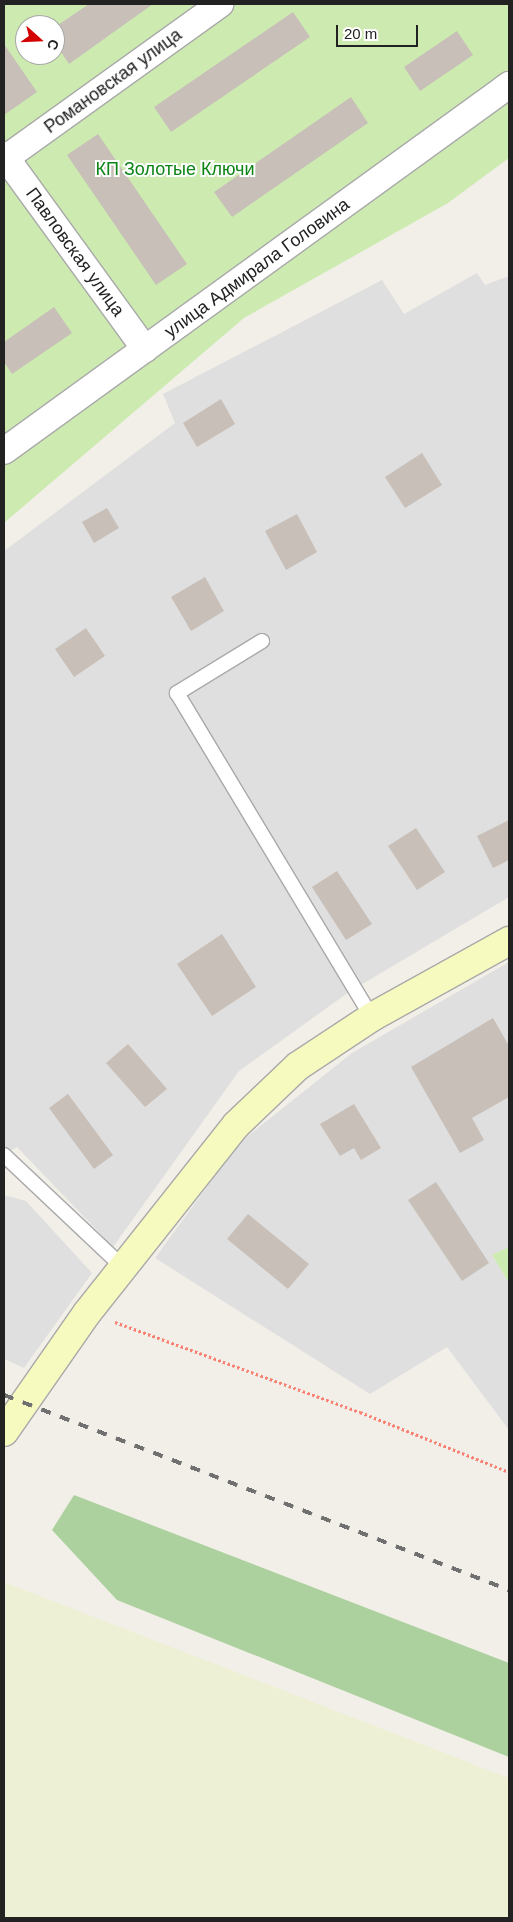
<!DOCTYPE html>
<meta charset="utf-8">
<style>
body{margin:0}
#map{position:relative;width:513px;height:1922px;overflow:hidden;background:#f2efe9;font-family:Helvetica,sans-serif}
div>[style]{position:absolute}
.residential>*{inset:0;background:#e0dfdf}
.farmland>*{inset:0;background:#eef0d5}
.grass>*{inset:0;background:#cdebb0}
.forest>*{inset:0;background:#add19e}
.building>*{inset:0;background:#c7bfb8}
.path>*{height:3px;margin-top:-1.5px;transform-origin:0;background:repeating-linear-gradient(90deg,#fa8072 0 2.5px,transparent 0 5px)}
.roads{filter:drop-shadow(1px 0 #a9a9a9) drop-shadow(-1px 0 #a9a9a9) drop-shadow(0 1px #a9a9a9) drop-shadow(0 -1px #a9a9a9)}
.lane>*{height:14px;margin:-7px;padding:0 7px;transform-origin:7px;border-radius:7px;background:#fff}
.street>*{height:26px;margin:-13px;padding:0 13px;transform-origin:13px;border-radius:13px;background:#fff}
.secondary>*{height:28px;margin:-14px;padding:0 14px;transform-origin:14px;border-radius:14px;background:#f7fabf}
.rail>*{height:4px;margin-top:-2px;transform-origin:0;background:repeating-linear-gradient(90deg,#707070 0 10px,transparent 0 20px)}
span{translate:-50% -50%;white-space:nowrap;text-align:center;line-height:1.15;-webkit-text-stroke:4px #fff;paint-order:stroke}
.street-label{font-size:18px;color:#222}
.park-label{font-size:18px;color:#0c8416}
.frame{position:absolute;inset:0;border:5px solid #222;pointer-events:none}
.north{position:absolute;left:15px;top:15px;width:50px;height:50px;box-sizing:border-box;background:#fff;border:1px solid #a7a7a7;border-radius:50%;rotate:110deg;font-size:14px;font-weight:700;line-height:20px;text-align:center;color:#222}
.north::after{content:'';display:block;margin:auto;width:18px;height:22px;background:#d40000;clip-path:polygon(50% 0,100% 100%,50% 72%,0 100%)}
.scale{position:absolute;left:336px;top:25px;width:82px;height:22px;box-sizing:border-box;border:2px solid #222;border-top:0;padding-left:6px;font-size:15px;line-height:18px;white-space:nowrap;color:#222;-webkit-text-stroke:4px #fff;paint-order:stroke}
</style>
<div id="map">
<div class="residential">
<div style="clip-path:polygon(477px 273px,485px 285px,509px 276px,509px 897px,349px 992px,239px 1071px,113px 1247px,17px 1147px,7px 1153px,4px 1148px,4px 551px,175px 423px,163px 394px,382px 280px,404px 314px)"></div>
<div style="clip-path:polygon(509px 962px,509px 1247px,492px 1255px,509px 1283px,509px 1430px,447px 1347px,370px 1394px,155px 1258px,239px 1143px,352px 1053px)"></div>
<div style="clip-path:polygon(4px 1195px,26px 1201px,92px 1273px,24px 1368px,4px 1359px)"></div>
</div>
<div class="farmland">
<div style="clip-path:polygon(4px 1582px,509px 1778px,509px 1918px,4px 1918px)"></div>
</div>
<div class="grass">
<div style="clip-path:polygon(evenodd,4px 4px,509px 4px,509px 158px,448px 203px,244px 318px,4px 523px,4px 4px,25px 25px,55px 25px,55px 55px,25px 55px,25px 25px)"></div>
<div style="clip-path:polygon(509px 1247px,509px 1283px,492px 1255px)"></div>
</div>
<div class="forest">
<div style="clip-path:polygon(74px 1495px,509px 1663px,509px 1757px,117px 1600px,52px 1530px)"></div>
</div>
<div class="building">
<div style="clip-path:polygon(89px 4px,153px 4px,69px 64px,55px 43px,55px 27px)"></div>
<div style="clip-path:polygon(293px 12px,310px 37px,171px 132px,154px 107px)"></div>
<div style="clip-path:polygon(457px 31px,473px 55px,420px 91px,404px 67px)"></div>
<div style="clip-path:polygon(4px 44px,37px 92px,4px 115px)"></div>
<div style="clip-path:polygon(351px 97px,368px 123px,232px 217px,214px 192px)"></div>
<div style="clip-path:polygon(98px 134px,187px 264px,156px 285px,67px 155px)"></div>
<div style="clip-path:polygon(54px 307px,72px 333px,12px 374px,4px 362px,4px 342px)"></div>
<div style="clip-path:polygon(221px 399px,235px 424px,197px 447px,183px 423px)"></div>
<div style="clip-path:polygon(422px 453px,442px 485px,405px 508px,385px 477px)"></div>
<div style="clip-path:polygon(107px 508px,119px 528px,94px 543px,82px 522px)"></div>
<div style="clip-path:polygon(297px 514px,317px 552px,286px 570px,265px 531px)"></div>
<div style="clip-path:polygon(205px 577px,224px 611px,191px 631px,171px 597px)"></div>
<div style="clip-path:polygon(86px 628px,105px 656px,74px 677px,55px 649px)"></div>
<div style="clip-path:polygon(509px 820px,509px 860px,493px 868px,477px 836px)"></div>
<div style="clip-path:polygon(416px 828px,445px 872px,417px 890px,388px 846px)"></div>
<div style="clip-path:polygon(337px 871px,372px 924px,346px 940px,312px 887px)"></div>
<div style="clip-path:polygon(222px 934px,256px 987px,212px 1016px,177px 964px)"></div>
<div style="clip-path:polygon(493px 1018px,509px 1046px,509px 1097px,472px 1118px,484px 1140px,460px 1153px,411px 1067px)"></div>
<div style="clip-path:polygon(128px 1044px,167px 1089px,145px 1107px,106px 1063px)"></div>
<div style="clip-path:polygon(68px 1094px,113px 1155px,94px 1169px,49px 1108px)"></div>
<div style="clip-path:polygon(354px 1104px,381px 1148px,361px 1160px,354px 1148px,340px 1156px,320px 1124px)"></div>
<div style="clip-path:polygon(436px 1182px,489px 1263px,462px 1281px,408px 1200px)"></div>
<div style="clip-path:polygon(248px 1214px,309px 1264px,288px 1289px,227px 1239px)"></div>
</div>
<div class="path">
<div style="left:115px;top:1322px;width:261px;rotate:20.2deg"></div>
<div style="left:360px;top:1412px;width:161px;rotate:21.9deg"></div>
</div>
<div class="roads">
<div class="lane">
<div style="left:262px;top:641px;width:100px;rotate:148.5deg"></div>
<div style="left:177px;top:693px;width:378px;rotate:59deg"></div>
<div style="left:4px;top:1155px;width:163px;rotate:43.3deg"></div>
</div>
<div class="street">
<div style="left:4px;top:155px;width:240px;rotate:54deg"></div>
<div style="left:6px;top:158px;width:264px;rotate:-35.7deg"></div>
<div style="left:4px;top:451px;width:624px;rotate:-35.93deg"></div>
</div>
<div class="secondary">
<div style="left:4px;top:1432px;width:145px;rotate:-55.1deg"></div>
<div style="left:87px;top:1313px;width:240px;rotate:-51.6deg"></div>
<div style="left:236px;top:1125px;width:86px;rotate:-43.6deg"></div>
<div style="left:298px;top:1066px;width:89px;rotate:-33.5deg"></div>
<div style="left:372px;top:1017px;width:157px;rotate:-29deg"></div>
</div>
</div>
<div class="rail">
<div style="left:4px;top:1395px;width:541px;rotate:21.11deg"></div>
</div>
<div class="street-label">
<span style="left:113px;top:81px;rotate:-36deg">Романовская улица</span>
<span style="left:75px;top:252px;rotate:54deg">Павловская улица</span>
<span style="left:257px;top:268px;rotate:-36deg">улица Адмирала Головина</span>
</div>
<div class="park-label">
<span style="left:175px;top:169px">КП Золотые Ключи</span>
</div>
<div class="frame"></div>
<div class="north">С</div>
<div class="scale">20 m</div>
</div>
